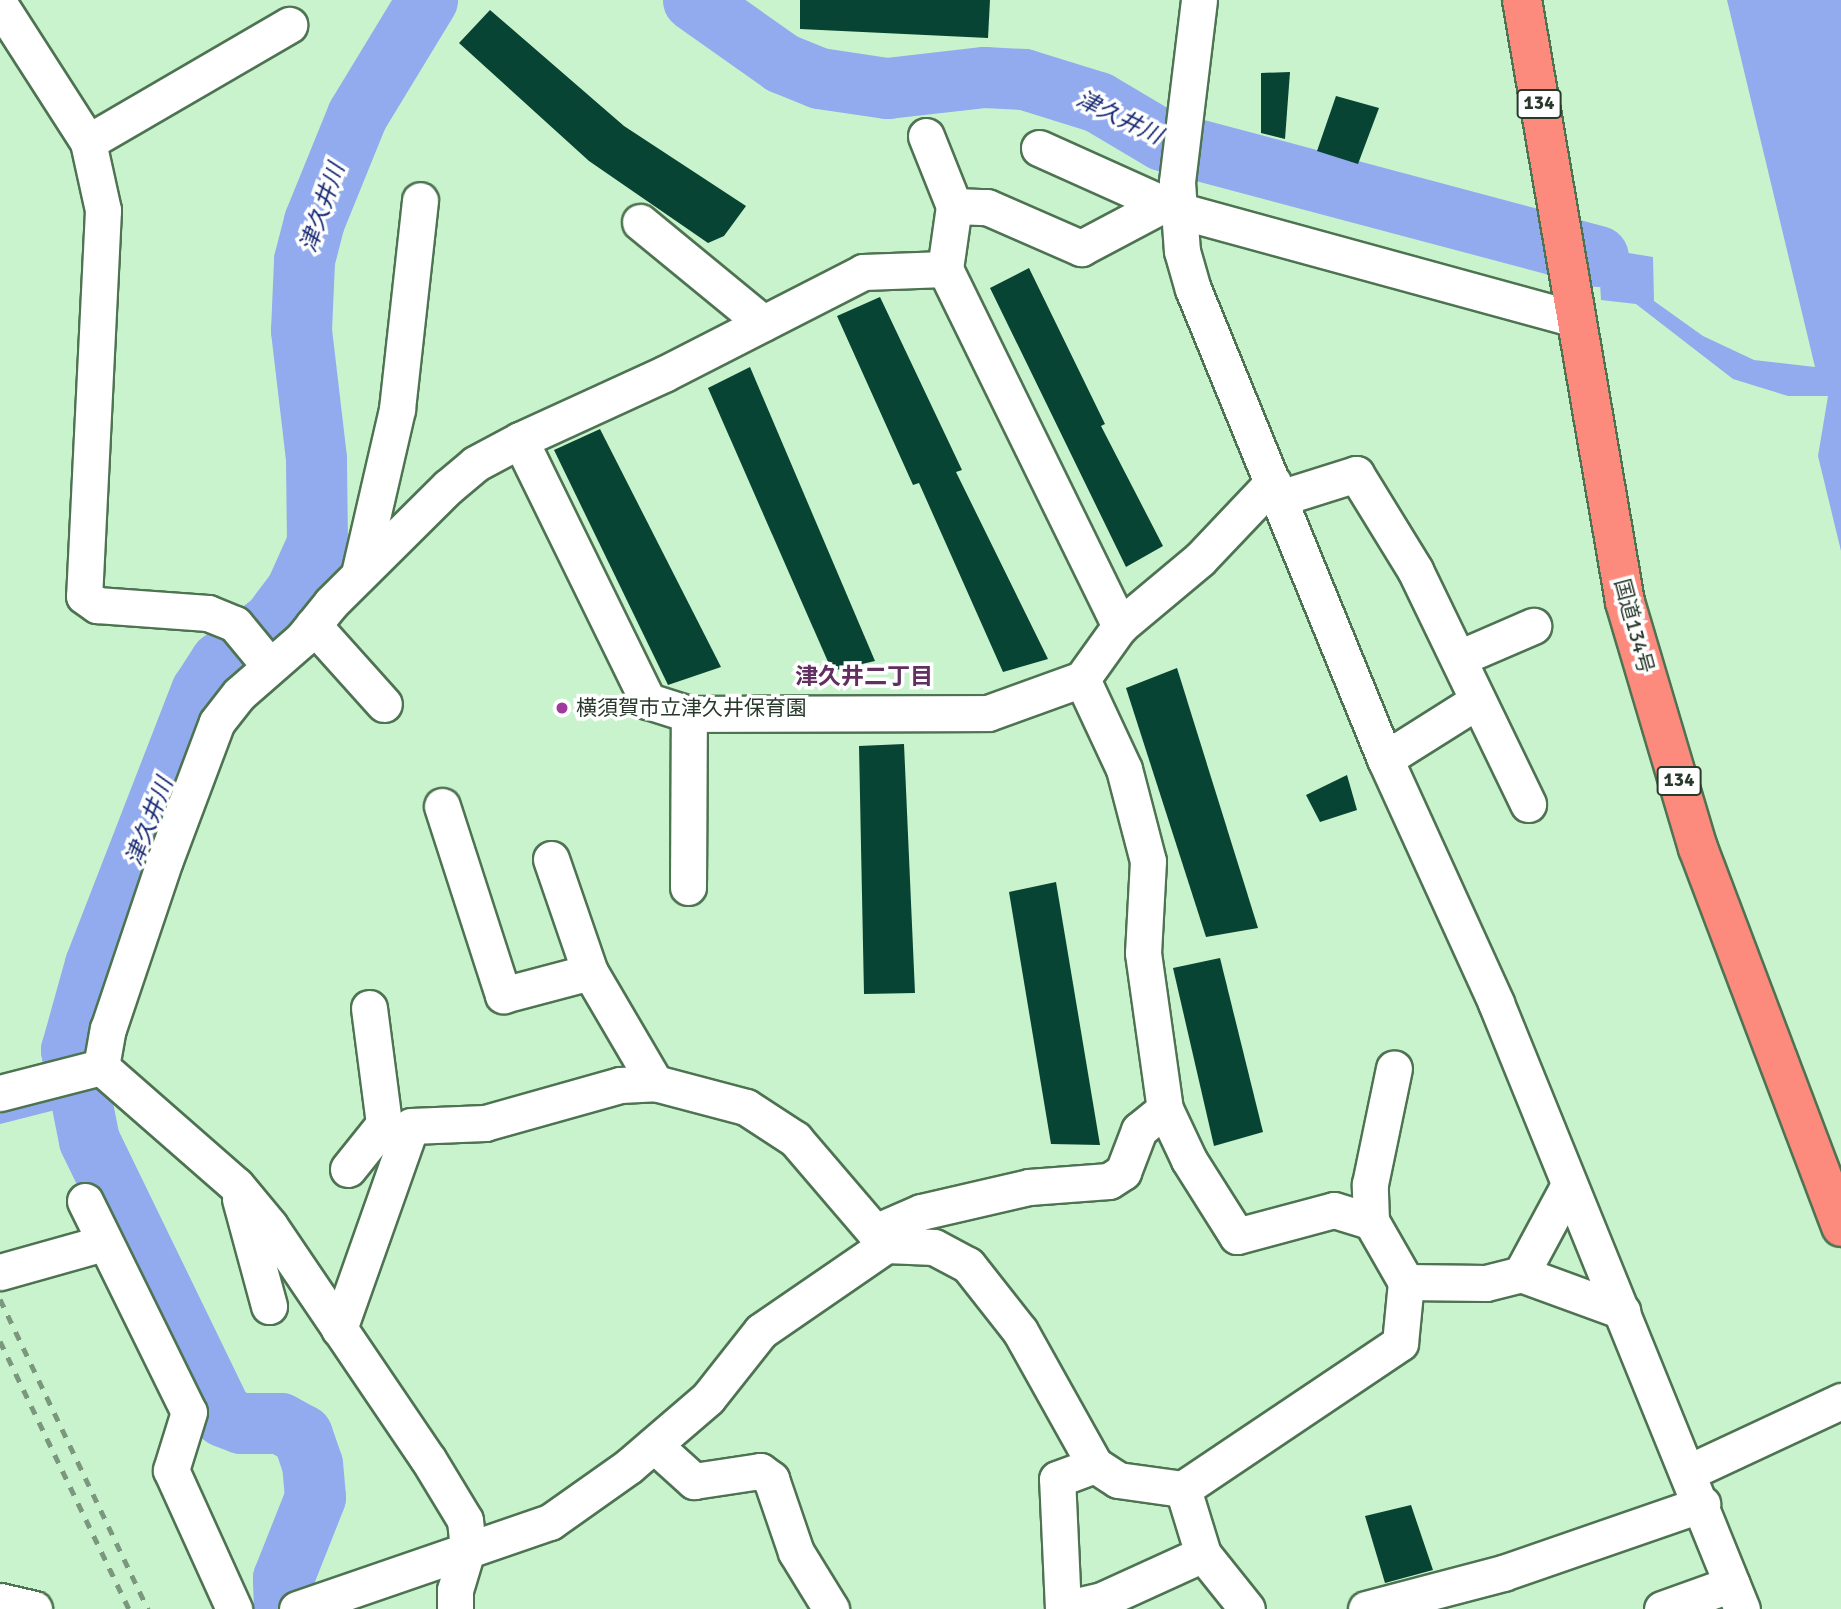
<!DOCTYPE html>
<meta charset="utf-8">
<style>
body{margin:0}
#map{position:relative;width:1841px;height:1609px;overflow:hidden;background:#c9f3cd;font-family:Signika,"Noto Sans JP",sans-serif}
div>[style]{position:absolute}
.water>*{inset:0;background:#91abee}
.stream>*{height:10px;margin:-5px;padding:0 5px;transform-origin:5px;border-radius:5px;background:#91abee}
.river>*{height:61px;margin:-30.5px;padding:0 30.5px;transform-origin:30.5px;border-radius:30.5px;background:#91abee}
.building>*{inset:0;background:#074433}
.roads{filter:drop-shadow(2px 0 #4e7352) drop-shadow(-2px 0 #4e7352) drop-shadow(0 2px #4e7352) drop-shadow(0 -2px #4e7352)}
.minor>*{height:35px;margin:-17.5px;padding:0 17.5px;transform-origin:17.5px;border-radius:17.5px;background:#fff}
.highway>*{height:38px;margin:-19px;padding:0 19px;transform-origin:19px;border-radius:19px;background:#fc8a7d}
.rail>*{height:5px;margin-top:-2.5px;transform-origin:0;background:repeating-linear-gradient(90deg,#7b987e 0 9px,transparent 0 18px)}
.dots>*{width:19px;height:19px;translate:-50% -50%;box-sizing:border-box;border:4px solid #fff;border-radius:50%}
span{translate:-50% -50%;white-space:nowrap;text-align:center;line-height:1.15;-webkit-text-stroke:7px #fff;paint-order:stroke}
.shield-label span{padding:2px 5px;background:#fff;border:2px solid;border-radius:5px;-webkit-text-stroke-width:0}
.shield-label{font-size:19px;color:#29392b;font-weight:700}
.street-label{font-size:21px;color:#29392b}
.poi-label{font-size:21px;color:#29392b}
.left{translate:0 -50%;text-align:left}
.water-label{font-size:23px;color:#152772;font-style:italic}
.neighbourhood-label{font-size:23px;color:#613061;font-weight:700}
</style>
<div id="map">
<div class="water">
<div style="clip-path:polygon(1727px 0,1841px 0,1841px 551px,1818px 456px,1828px 396px,1788px 396px,1733px 379px,1636px 304px,1601px 300px,1598px 248px,1653px 257px,1654px 301px,1703px 336px,1754px 360px,1815px 367px)"></div>
</div>
<div class="stream">
<div style="left:0;top:1119px;width:81px;rotate:-14.4deg"></div>
</div>
<div class="river">
<div style="left:693px;top:0;width:109px;rotate:35.3deg"></div>
<div style="left:782px;top:63px;width:40px;rotate:22deg"></div>
<div style="left:819px;top:78px;width:69px;rotate:8.4deg"></div>
<div style="left:887px;top:88px;width:98px;rotate:-6.5deg"></div>
<div style="left:984px;top:77px;width:40px;rotate:2.9deg"></div>
<div style="left:1024px;top:79px;width:77px;rotate:17.3deg"></div>
<div style="left:1098px;top:102px;width:74px;rotate:30.7deg"></div>
<div style="left:1162px;top:140px;width:451px;rotate:14.9deg"></div>
<div style="left:284px;top:1609px;width:31px;rotate:-92deg"></div>
<div style="left:283px;top:1578px;width:87px;rotate:-68.4deg"></div>
<div style="left:315px;top:1497px;width:33px;rotate:-95deg"></div>
<div style="left:312px;top:1464px;width:31px;rotate:-109deg"></div>
<div style="left:302px;top:1435px;width:25px;rotate:-151deg"></div>
<div style="left:280px;top:1423px;width:39px;rotate:180deg"></div>
<div style="left:241px;top:1423px;width:19px;rotate:-159deg"></div>
<div style="left:223px;top:1416px;width:307px;rotate:-115.9deg"></div>
<div style="left:89px;top:1140px;width:92px;rotate:-101.3deg"></div>
<div style="left:71px;top:1050px;width:89px;rotate:-74.4deg"></div>
<div style="left:95px;top:964px;width:293px;rotate:-68.8deg"></div>
<div style="left:201px;top:691px;width:35px;rotate:-57deg"></div>
<div style="left:220px;top:662px;width:66px;rotate:-37.6deg"></div>
<div style="left:272px;top:622px;width:40px;rotate:-53deg"></div>
<div style="left:296px;top:590px;width:51px;rotate:-65.9deg"></div>
<div style="left:317px;top:543px;width:85px;rotate:-90.7deg"></div>
<div style="left:316px;top:458px;width:129px;rotate:-96.7deg"></div>
<div style="left:301px;top:330px;width:70px;rotate:-87.5deg"></div>
<div style="left:304px;top:260px;width:40px;rotate:-75.6deg"></div>
<div style="left:314px;top:221px;width:114px;rotate:-67.9deg"></div>
<div style="left:357px;top:115px;width:135px;rotate:-58.7deg"></div>
</div>
<div class="building">
<div style="clip-path:polygon(800px 0,990px 0,988px 38px,800px 29px)"></div>
<div style="clip-path:polygon(490px 10px,624px 126px,746px 206px,724px 236px,708px 243px,589px 161px,459px 43px)"></div>
<div style="clip-path:polygon(1290px 72px,1285px 139px,1261px 133px,1261px 73px)"></div>
<div style="clip-path:polygon(1336px 96px,1379px 108px,1358px 164px,1317px 151px)"></div>
<div style="clip-path:polygon(1029px 268px,1105px 424px,1101px 426px,1163px 546px,1126px 567px,990px 288px)"></div>
<div style="clip-path:polygon(880px 297px,962px 470px,956px 472px,1048px 659px,1003px 672px,919px 483px,913px 485px,837px 316px)"></div>
<div style="clip-path:polygon(750px 367px,875px 661px,832px 671px,708px 388px)"></div>
<div style="clip-path:polygon(600px 429px,721px 667px,668px 685px,554px 450px)"></div>
<div style="clip-path:polygon(1177px 668px,1258px 928px,1206px 937px,1126px 688px)"></div>
<div style="clip-path:polygon(904px 744px,915px 993px,864px 994px,859px 746px)"></div>
<div style="clip-path:polygon(1347px 775px,1357px 810px,1320px 822px,1306px 795px)"></div>
<div style="clip-path:polygon(1056px 882px,1100px 1145px,1051px 1144px,1009px 892px)"></div>
<div style="clip-path:polygon(1220px 958px,1263px 1132px,1214px 1146px,1173px 968px)"></div>
<div style="clip-path:polygon(1411px 1505px,1433px 1570px,1385px 1583px,1365px 1516px)"></div>
</div>
<div class="roads">
<div class="minor">
<div style="left:1199px;top:0;width:183px;rotate:96.9deg"></div>
<div style="left:1177px;top:182px;width:69px;rotate:85.9deg"></div>
<div style="left:1182px;top:251px;width:40px;rotate:74deg"></div>
<div style="left:1193px;top:289px;width:508px;rotate:67.78deg"></div>
<div style="left:1385px;top:759px;width:268px;rotate:65.5deg"></div>
<div style="left:1496px;top:1003px;width:654px;rotate:67.91deg"></div>
<div style="left:0;top:5px;width:163px;rotate:57.3deg"></div>
<div style="left:88px;top:142px;width:70px;rotate:77.6deg"></div>
<div style="left:103px;top:210px;width:386px;rotate:92.8deg"></div>
<div style="left:84px;top:596px;width:16px;rotate:35deg"></div>
<div style="left:97px;top:605px;width:111px;rotate:4.1deg"></div>
<div style="left:208px;top:613px;width:29px;rotate:22deg"></div>
<div style="left:235px;top:624px;width:52px;rotate:50.5deg"></div>
<div style="left:926px;top:136px;width:75px;rotate:68.2deg"></div>
<div style="left:954px;top:206px;width:64px;rotate:98.1deg"></div>
<div style="left:945px;top:269px;width:398px;rotate:63.9deg"></div>
<div style="left:88px;top:142px;width:233px;rotate:-30.2deg"></div>
<div style="left:1039px;top:148px;width:151px;rotate:24.2deg"></div>
<div style="left:1177px;top:210px;width:414px;rotate:15.3deg"></div>
<div style="left:954px;top:206px;width:33px;rotate:2deg"></div>
<div style="left:987px;top:207px;width:103px;rotate:23.6deg"></div>
<div style="left:1081px;top:248px;width:94px;rotate:-27.9deg"></div>
<div style="left:640px;top:222px;width:159px;rotate:39.4deg"></div>
<div style="left:520px;top:440px;width:291px;rotate:63.9deg"></div>
<div style="left:648px;top:701px;width:43px;rotate:17.6deg"></div>
<div style="left:689px;top:714px;width:299px;rotate:-0.2deg"></div>
<div style="left:988px;top:713px;width:100px;rotate:-19.9deg"></div>
<div style="left:1082px;top:679px;width:65px;rotate:-54.4deg"></div>
<div style="left:1120px;top:626px;width:104px;rotate:-39.9deg"></div>
<div style="left:1200px;top:559px;width:106px;rotate:-46.5deg"></div>
<div style="left:1280px;top:498px;width:80px;rotate:-17.5deg"></div>
<div style="left:1356px;top:474px;width:113px;rotate:58.4deg"></div>
<div style="left:1415px;top:570px;width:260px;rotate:64.2deg"></div>
<div style="left:359px;top:574px;width:169px;rotate:-77deg"></div>
<div style="left:397px;top:409px;width:210px;rotate:-83.7deg"></div>
<div style="left:313px;top:625px;width:106px;rotate:48.1deg"></div>
<div style="left:1459px;top:658px;width:81px;rotate:-23.4deg"></div>
<div style="left:1082px;top:679px;width:99px;rotate:65deg"></div>
<div style="left:1124px;top:769px;width:95px;rotate:75.4deg"></div>
<div style="left:1148px;top:861px;width:92px;rotate:93.1deg"></div>
<div style="left:1143px;top:953px;width:158px;rotate:82deg"></div>
<div style="left:1165px;top:1109px;width:56px;rotate:64.8deg"></div>
<div style="left:1189px;top:1160px;width:90px;rotate:57.7deg"></div>
<div style="left:1237px;top:1236px;width:100px;rotate:-15deg"></div>
<div style="left:1334px;top:1210px;width:39px;rotate:17deg"></div>
<div style="left:1371px;top:1221px;width:70px;rotate:60.2deg"></div>
<div style="left:1406px;top:1282px;width:61px;rotate:95.6deg"></div>
<div style="left:1400px;top:1343px;width:262px;rotate:146.1deg"></div>
<div style="left:1385px;top:759px;width:109px;rotate:-32.2deg"></div>
<div style="left:442px;top:806px;width:199px;rotate:72.1deg"></div>
<div style="left:503px;top:995px;width:90px;rotate:-14.8deg"></div>
<div style="left:551px;top:859px;width:120px;rotate:71deg"></div>
<div style="left:590px;top:972px;width:129px;rotate:59.6deg"></div>
<div style="left:688px;top:887px;width:173px;rotate:-89.7deg"></div>
<div style="left:369px;top:1008px;width:117px;rotate:82.6deg"></div>
<div style="left:384px;top:1124px;width:27px;rotate:39deg"></div>
<div style="left:101px;top:1067px;width:39px;rotate:-80deg"></div>
<div style="left:108px;top:1029px;width:178px;rotate:-71.4deg"></div>
<div style="left:165px;top:860px;width:147px;rotate:-69.4deg"></div>
<div style="left:217px;top:722px;width:36px;rotate:-52deg"></div>
<div style="left:239px;top:694px;width:84px;rotate:-41.1deg"></div>
<div style="left:302px;top:639px;width:46px;rotate:-51.1deg"></div>
<div style="left:331px;top:603px;width:165px;rotate:-44.8deg"></div>
<div style="left:448px;top:487px;width:35px;rotate:-40deg"></div>
<div style="left:475px;top:464px;width:51px;rotate:-28.1deg"></div>
<div style="left:520px;top:440px;width:158px;rotate:-24.6deg"></div>
<div style="left:664px;top:374px;width:224px;rotate:-27.1deg"></div>
<div style="left:863px;top:272px;width:82px;rotate:-2.1deg"></div>
<div style="left:101px;top:1067px;width:179px;rotate:41.2deg"></div>
<div style="left:236px;top:1185px;width:53px;rotate:50.3deg"></div>
<div style="left:270px;top:1226px;width:282px;rotate:55.9deg"></div>
<div style="left:428px;top:1459px;width:71px;rotate:58.8deg"></div>
<div style="left:465px;top:1520px;width:27px;rotate:84deg"></div>
<div style="left:468px;top:1547px;width:45px;rotate:106.8deg"></div>
<div style="left:455px;top:1590px;width:19px;rotate:90deg"></div>
<div style="left:0;top:1093px;width:104px;rotate:-14.4deg"></div>
<div style="left:348px;top:1169px;width:58px;rotate:-51.3deg"></div>
<div style="left:240px;top:1199px;width:111px;rotate:74.8deg"></div>
<div style="left:85px;top:1201px;width:235px;rotate:63.8deg"></div>
<div style="left:189px;top:1412px;width:61px;rotate:107.2deg"></div>
<div style="left:171px;top:1470px;width:153px;rotate:65.6deg"></div>
<div style="left:1371px;top:1221px;width:37px;rotate:-92deg"></div>
<div style="left:1370px;top:1184px;width:118px;rotate:-78.3deg"></div>
<div style="left:875px;top:1232px;width:50px;rotate:-23.5deg"></div>
<div style="left:921px;top:1212px;width:111px;rotate:-13deg"></div>
<div style="left:1029px;top:1187px;width:80px;rotate:-4.3deg"></div>
<div style="left:1109px;top:1181px;width:17px;rotate:-33deg"></div>
<div style="left:1123px;top:1172px;width:45px;rotate:-69.1deg"></div>
<div style="left:1139px;top:1130px;width:33px;rotate:-39deg"></div>
<div style="left:0;top:1272px;width:107px;rotate:-15.7deg"></div>
<div style="left:1521px;top:1274px;width:108px;rotate:20.1deg"></div>
<div style="left:1406px;top:1282px;width:80px;rotate:0.7deg"></div>
<div style="left:1486px;top:1283px;width:36px;rotate:-14deg"></div>
<div style="left:1521px;top:1274px;width:101px;rotate:-61.7deg"></div>
<div style="left:339px;top:1329px;width:215px;rotate:-70.5deg"></div>
<div style="left:411px;top:1126px;width:74px;rotate:-2.3deg"></div>
<div style="left:485px;top:1123px;width:140px;rotate:-15.7deg"></div>
<div style="left:620px;top:1085px;width:35px;rotate:-3deg"></div>
<div style="left:655px;top:1083px;width:94px;rotate:14.8deg"></div>
<div style="left:746px;top:1107px;width:59px;rotate:33.1deg"></div>
<div style="left:795px;top:1139px;width:140px;rotate:49.4deg"></div>
<div style="left:654px;top:1445px;width:54px;rotate:42deg"></div>
<div style="left:694px;top:1481px;width:67px;rotate:-8.6deg"></div>
<div style="left:760px;top:1471px;width:14px;rotate:36deg"></div>
<div style="left:771px;top:1479px;width:77px;rotate:71.1deg"></div>
<div style="left:796px;top:1552px;width:67px;rotate:58.4deg"></div>
<div style="left:1689px;top:1472px;width:168px;rotate:-25deg"></div>
<div style="left:0;top:1601px;width:35px;rotate:13deg"></div>
<div style="left:297px;top:1609px;width:268px;rotate:-19deg"></div>
<div style="left:550px;top:1522px;width:97px;rotate:-35.3deg"></div>
<div style="left:629px;top:1466px;width:104px;rotate:-40.7deg"></div>
<div style="left:708px;top:1398px;width:85px;rotate:-51.7deg"></div>
<div style="left:761px;top:1331px;width:152px;rotate:-34.5deg"></div>
<div style="left:886px;top:1245px;width:48px;rotate:2.4deg"></div>
<div style="left:934px;top:1247px;width:38px;rotate:28deg"></div>
<div style="left:968px;top:1265px;width:84px;rotate:51.8deg"></div>
<div style="left:1020px;top:1331px;width:154px;rotate:60.8deg"></div>
<div style="left:1095px;top:1465px;width:27px;rotate:33deg"></div>
<div style="left:1118px;top:1480px;width:66px;rotate:7.9deg"></div>
<div style="left:1183px;top:1489px;width:68px;rotate:72.9deg"></div>
<div style="left:1203px;top:1554px;width:70px;rotate:51.3deg"></div>
<div style="left:1063px;top:1609px;width:130px;rotate:-92.6deg"></div>
<div style="left:1057px;top:1479px;width:40px;rotate:-20.2deg"></div>
<div style="left:1063px;top:1609px;width:40px;rotate:-13deg"></div>
<div style="left:1102px;top:1600px;width:111px;rotate:-24.5deg"></div>
<div style="left:1366px;top:1609px;width:142px;rotate:-14.7deg"></div>
<div style="left:1503px;top:1573px;width:211px;rotate:-19.1deg"></div>
<div style="left:1662px;top:1609px;width:74px;rotate:-19.7deg"></div>
</div>
<div class="highway">
<div style="left:1522px;top:0;width:611px;rotate:80.29deg"></div>
<div style="left:1625px;top:602px;width:257px;rotate:73.5deg"></div>
<div style="left:1698px;top:848px;width:405px;rotate:69.3deg"></div>
</div>
</div>
<div class="rail">
<div style="left:0;top:1299px;width:344px;rotate:64.5deg"></div>
<div style="left:0;top:1341px;width:297px;rotate:64.3deg"></div>
</div>
<div class="dots">
<div style="left:562px;top:708px;background:#9f3a9f"></div>
</div>
<div class="shield-label">
<span style="left:1539px;top:104px">134</span>
<span style="left:1679px;top:781px">134</span>
</div>
<div class="street-label">
<span style="left:1634px;top:626px;rotate:75deg">国道134号</span>
</div>
<div class="poi-label">
<span class="left" style="left:576px;top:708px">横須賀市立津久井保育園</span>
</div>
<div class="water-label">
<span style="left:1119px;top:118px;rotate:26deg">津久井川</span>
<span style="left:323px;top:208px;rotate:-71deg">津久井川</span>
<span style="left:150px;top:822px;rotate:-69deg">津久井川</span>
</div>
<div class="neighbourhood-label">
<span style="left:864px;top:677px">津久井二丁目</span>
</div>
</div>
